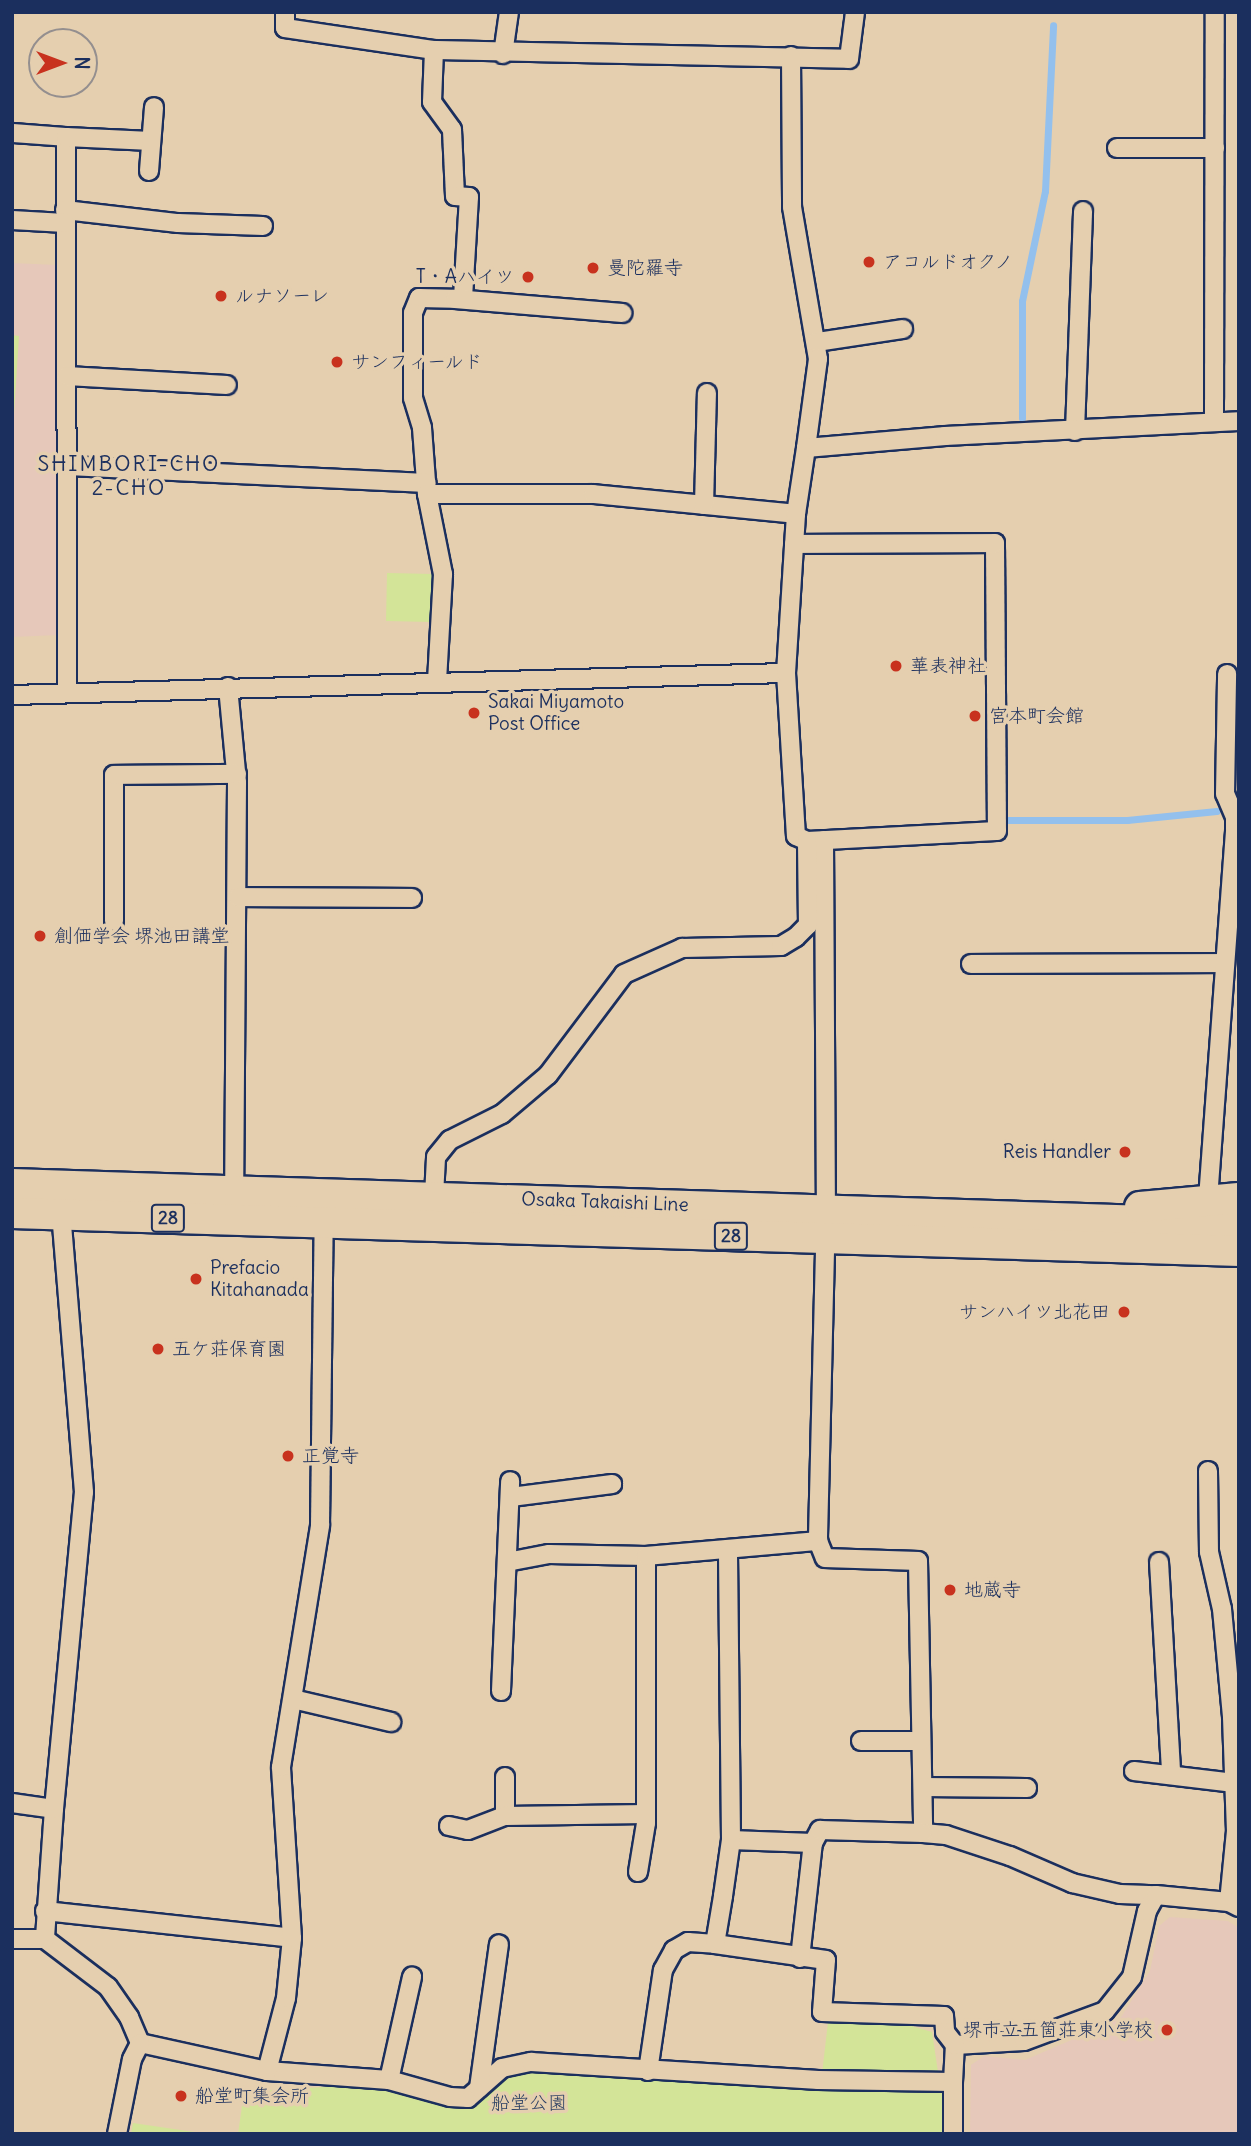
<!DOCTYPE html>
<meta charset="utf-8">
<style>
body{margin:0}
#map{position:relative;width:1251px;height:2146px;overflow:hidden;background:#e5cfaf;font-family:Delius,"Klee One",sans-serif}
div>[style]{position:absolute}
.built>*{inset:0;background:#e6c8ba}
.green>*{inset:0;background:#d3e498}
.stream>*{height:7px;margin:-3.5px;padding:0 3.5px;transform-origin:3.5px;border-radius:3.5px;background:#93c0ed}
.roads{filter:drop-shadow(2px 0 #1b2f5e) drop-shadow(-2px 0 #1b2f5e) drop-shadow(0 2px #1b2f5e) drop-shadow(0 -2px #1b2f5e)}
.minor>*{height:18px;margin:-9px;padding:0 9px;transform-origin:9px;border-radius:9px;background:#e5cfaf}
.primary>*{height:30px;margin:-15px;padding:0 15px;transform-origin:15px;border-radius:15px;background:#e5cfaf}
.dots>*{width:19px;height:19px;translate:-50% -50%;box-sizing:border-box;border:4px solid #e5cfaf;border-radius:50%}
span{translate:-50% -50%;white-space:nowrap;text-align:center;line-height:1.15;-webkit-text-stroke:7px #e5cfaf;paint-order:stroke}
.shield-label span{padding:2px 5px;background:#e5cfaf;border:2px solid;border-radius:5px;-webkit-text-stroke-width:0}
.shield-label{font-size:18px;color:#1b2f5e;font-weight:700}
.poi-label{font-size:19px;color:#1b2f5e}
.left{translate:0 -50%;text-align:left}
.right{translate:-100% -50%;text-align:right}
.street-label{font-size:19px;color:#1b2f5e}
.park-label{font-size:19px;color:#2d4164}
.neighbourhood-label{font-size:21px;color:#1b2f5e;letter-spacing:2px}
.frame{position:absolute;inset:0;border:14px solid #1b2f5e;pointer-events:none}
.north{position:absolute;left:28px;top:28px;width:70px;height:70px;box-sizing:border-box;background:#e5cfaf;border:2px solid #948f8f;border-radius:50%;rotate:90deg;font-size:19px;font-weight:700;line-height:28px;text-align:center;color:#1b2f5e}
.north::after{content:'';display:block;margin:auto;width:24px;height:32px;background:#c8321e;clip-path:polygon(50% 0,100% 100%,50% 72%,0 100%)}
</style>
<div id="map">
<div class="built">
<div style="clip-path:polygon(12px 263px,57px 265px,58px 635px,12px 637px)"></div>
<div style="clip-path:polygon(1170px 1917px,1228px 1921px,1239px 1928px,1239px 2134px,970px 2134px,971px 2065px,984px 2056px,1025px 2060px,1120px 2019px,1150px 1971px,1159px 1926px)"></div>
</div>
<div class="green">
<div style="clip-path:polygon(12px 335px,19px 336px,12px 445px)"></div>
<div style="clip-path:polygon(387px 573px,433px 574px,432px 622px,386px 621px)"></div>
<div style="clip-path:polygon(828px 2022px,905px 2024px,932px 2032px,938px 2072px,822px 2074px)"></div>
<div style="clip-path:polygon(540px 2071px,814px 2088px,945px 2089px,942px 2134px,238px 2134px,244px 2092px,339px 2086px,386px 2091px,460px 2108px,481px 2102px,504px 2078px)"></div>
<div style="clip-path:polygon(133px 2123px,208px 2134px,131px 2134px)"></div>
</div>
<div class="stream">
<div style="left:1022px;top:418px;width:117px;rotate:-90deg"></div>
<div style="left:1022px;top:301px;width:112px;rotate:-78.2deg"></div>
<div style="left:1045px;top:191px;width:166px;rotate:-87.2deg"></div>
<div style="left:1006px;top:820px;width:121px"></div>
<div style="left:1127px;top:820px;width:90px;rotate:-5.7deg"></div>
</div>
<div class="roads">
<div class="minor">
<div style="left:285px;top:12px;width:16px;rotate:90deg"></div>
<div style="left:285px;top:28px;width:151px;rotate:8.4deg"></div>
<div style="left:434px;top:50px;width:415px;rotate:1.2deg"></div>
<div style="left:849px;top:59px;width:47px;rotate:-82.7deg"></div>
<div style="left:434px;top:50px;width:52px;rotate:92.2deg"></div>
<div style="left:432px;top:102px;width:34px;rotate:54deg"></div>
<div style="left:452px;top:130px;width:66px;rotate:87.4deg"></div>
<div style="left:455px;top:196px;width:14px;rotate:4deg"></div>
<div style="left:469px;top:197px;width:102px;rotate:93.4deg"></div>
<div style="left:463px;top:299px;width:44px;rotate:-178.7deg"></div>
<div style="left:419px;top:298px;width:16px;rotate:112deg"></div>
<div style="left:413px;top:313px;width:85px;rotate:90deg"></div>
<div style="left:413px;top:398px;width:31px;rotate:73deg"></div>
<div style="left:422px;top:428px;width:66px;rotate:85.7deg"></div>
<div style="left:427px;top:494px;width:82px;rotate:78.7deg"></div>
<div style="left:443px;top:574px;width:107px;rotate:93.2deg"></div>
<div style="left:503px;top:54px;width:42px;rotate:-81.9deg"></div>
<div style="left:791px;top:56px;width:151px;rotate:89.6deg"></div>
<div style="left:792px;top:207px;width:154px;rotate:80.3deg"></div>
<div style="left:818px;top:359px;width:90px;rotate:97.7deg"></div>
<div style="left:12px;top:133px;width:54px;rotate:4.2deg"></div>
<div style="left:66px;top:137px;width:556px;rotate:89.9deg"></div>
<div style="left:66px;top:137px;width:85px;rotate:2.7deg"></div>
<div style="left:1117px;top:148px;width:98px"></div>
<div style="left:149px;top:171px;width:64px;rotate:-85.5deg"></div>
<div style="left:65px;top:210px;width:114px;rotate:6.6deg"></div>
<div style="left:178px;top:223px;width:85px;rotate:2deg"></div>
<div style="left:12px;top:220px;width:53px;rotate:3.2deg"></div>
<div style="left:455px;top:299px;width:168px;rotate:4.8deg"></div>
<div style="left:817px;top:342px;width:87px;rotate:-8.6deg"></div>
<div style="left:67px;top:376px;width:160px;rotate:3.2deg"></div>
<div style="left:1214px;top:421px;width:409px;rotate:-89.9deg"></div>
<div style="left:1075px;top:431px;width:220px;rotate:-87.9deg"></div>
<div style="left:68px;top:466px;width:359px;rotate:2.7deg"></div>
<div style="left:427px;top:494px;width:166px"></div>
<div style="left:593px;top:494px;width:204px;rotate:5.6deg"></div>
<div style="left:704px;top:505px;width:112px;rotate:-88.5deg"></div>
<div style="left:786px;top:673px;width:163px;rotate:86.5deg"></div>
<div style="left:796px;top:836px;width:12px;rotate:24deg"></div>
<div style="left:807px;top:841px;width:190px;rotate:-3deg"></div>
<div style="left:997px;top:831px;width:288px;rotate:-90.4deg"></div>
<div style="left:995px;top:543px;width:201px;rotate:179.7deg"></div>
<div style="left:228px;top:687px;width:96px;rotate:84.6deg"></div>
<div style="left:237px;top:783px;width:407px;rotate:90.4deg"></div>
<div style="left:12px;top:695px;width:774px;rotate:-1.63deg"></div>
<div style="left:786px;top:673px;width:159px;rotate:-86.4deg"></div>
<div style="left:796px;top:514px;width:67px;rotate:-81.4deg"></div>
<div style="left:806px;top:448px;width:140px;rotate:-4.9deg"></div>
<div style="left:945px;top:436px;width:294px;rotate:-2.9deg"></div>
<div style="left:824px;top:840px;width:370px;rotate:89.7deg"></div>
<div style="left:826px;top:1210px;width:331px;rotate:91.4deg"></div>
<div style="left:818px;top:1541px;width:18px;rotate:68deg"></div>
<div style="left:825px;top:1558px;width:93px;rotate:1.8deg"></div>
<div style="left:918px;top:1561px;width:272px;rotate:88.9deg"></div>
<div style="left:923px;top:1833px;width:23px;rotate:5deg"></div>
<div style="left:946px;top:1835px;width:67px;rotate:18.2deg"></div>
<div style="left:1010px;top:1856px;width:68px;rotate:23.5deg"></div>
<div style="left:1072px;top:1883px;width:49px;rotate:12.9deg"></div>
<div style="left:1120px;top:1894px;width:36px;rotate:2deg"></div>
<div style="left:238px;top:897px;width:174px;rotate:0.3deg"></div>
<div style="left:114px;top:921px;width:146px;rotate:-90deg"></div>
<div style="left:114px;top:775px;width:123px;rotate:-0.5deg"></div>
<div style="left:971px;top:964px;width:253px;rotate:-0.2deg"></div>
<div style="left:434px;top:1196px;width:39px;rotate:-87deg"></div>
<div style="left:436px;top:1157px;width:22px;rotate:-51deg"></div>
<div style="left:450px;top:1140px;width:58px;rotate:-26.6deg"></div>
<div style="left:502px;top:1114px;width:60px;rotate:-40.3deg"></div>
<div style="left:548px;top:1075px;width:126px;rotate:-53deg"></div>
<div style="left:624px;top:974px;width:64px;rotate:-24.1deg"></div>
<div style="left:682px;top:948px;width:99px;rotate:-1.2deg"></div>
<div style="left:781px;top:946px;width:17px;rotate:-31deg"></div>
<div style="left:796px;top:937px;width:17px;rotate:-45deg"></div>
<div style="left:808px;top:925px;width:84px;rotate:-90.7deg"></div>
<div style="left:1208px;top:1199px;width:371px;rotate:-85.8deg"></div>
<div style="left:1235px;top:829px;width:12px;rotate:-90deg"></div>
<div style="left:1235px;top:817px;width:25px;rotate:-113deg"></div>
<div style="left:1225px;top:794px;width:120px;rotate:-89deg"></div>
<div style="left:1208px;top:1471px;width:81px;rotate:89.3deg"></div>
<div style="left:1209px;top:1552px;width:58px;rotate:77.2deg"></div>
<div style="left:1222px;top:1609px;width:108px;rotate:84.7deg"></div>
<div style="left:1232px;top:1717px;width:114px;rotate:88deg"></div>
<div style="left:1236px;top:1831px;width:71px;rotate:95.6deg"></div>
<div style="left:511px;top:1497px;width:102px;rotate:-7.3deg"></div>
<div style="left:507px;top:1562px;width:43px;rotate:-10.8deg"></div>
<div style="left:549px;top:1554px;width:97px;rotate:1.2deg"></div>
<div style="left:1159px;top:1562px;width:211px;rotate:86.7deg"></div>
<div style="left:501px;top:1691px;width:210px;rotate:-87.5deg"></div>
<div style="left:293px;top:1699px;width:101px;rotate:13.2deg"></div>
<div style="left:861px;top:1741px;width:60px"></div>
<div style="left:1134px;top:1771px;width:101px;rotate:6.8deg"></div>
<div style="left:505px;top:1777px;width:39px;rotate:90deg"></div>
<div style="left:923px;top:1787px;width:104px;rotate:0.6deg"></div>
<div style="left:12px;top:1803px;width:42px;rotate:8.1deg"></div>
<div style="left:54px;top:1809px;width:130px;rotate:94deg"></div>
<div style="left:45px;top:1939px;width:79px;rotate:37.3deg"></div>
<div style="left:108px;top:1987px;width:37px;rotate:55deg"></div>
<div style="left:129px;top:2017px;width:28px;rotate:67deg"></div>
<div style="left:140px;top:2043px;width:130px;rotate:12.4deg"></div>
<div style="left:267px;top:2071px;width:122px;rotate:4.2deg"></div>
<div style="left:389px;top:2080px;width:63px;rotate:15.6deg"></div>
<div style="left:450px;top:2097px;width:18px;rotate:3deg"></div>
<div style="left:468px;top:2098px;width:45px;rotate:-41.4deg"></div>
<div style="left:502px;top:2068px;width:30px;rotate:-12deg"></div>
<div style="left:531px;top:2062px;width:288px;rotate:3.6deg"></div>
<div style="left:818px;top:2080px;width:135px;rotate:0.8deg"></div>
<div style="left:953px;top:2082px;width:37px;rotate:-87deg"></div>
<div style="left:955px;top:2045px;width:69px;rotate:-3.3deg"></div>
<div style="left:1024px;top:2041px;width:86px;rotate:-20.3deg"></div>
<div style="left:1105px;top:2011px;width:43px;rotate:-51.5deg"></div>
<div style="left:1132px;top:1977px;width:68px;rotate:-77.2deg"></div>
<div style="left:1147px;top:1911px;width:18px;rotate:-61deg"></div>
<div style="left:1156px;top:1895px;width:73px;rotate:5.5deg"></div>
<div style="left:1229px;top:1902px;width:11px;rotate:27deg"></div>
<div style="left:54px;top:1809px;width:318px;rotate:-84.6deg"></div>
<div style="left:84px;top:1492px;width:279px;rotate:-94.7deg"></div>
<div style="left:449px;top:1826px;width:19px;rotate:12deg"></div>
<div style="left:468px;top:1830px;width:40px;rotate:-21deg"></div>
<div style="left:505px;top:1816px;width:141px;rotate:-0.8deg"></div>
<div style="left:731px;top:1840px;width:82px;rotate:2.1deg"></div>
<div style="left:638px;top:1872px;width:50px;rotate:-80.7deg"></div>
<div style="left:646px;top:1823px;width:267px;rotate:-90deg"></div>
<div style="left:646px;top:1556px;width:173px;rotate:-5deg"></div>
<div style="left:45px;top:1911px;width:248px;rotate:6.2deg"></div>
<div style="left:12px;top:1939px;width:33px"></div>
<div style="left:715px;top:1944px;width:112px;rotate:8.2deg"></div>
<div style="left:826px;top:1960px;width:52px;rotate:94.4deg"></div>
<div style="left:822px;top:2012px;width:122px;rotate:1.9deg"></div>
<div style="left:944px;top:2016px;width:16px;rotate:86deg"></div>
<div style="left:945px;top:2032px;width:16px;rotate:52deg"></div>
<div style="left:800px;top:1958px;width:116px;rotate:-83.6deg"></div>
<div style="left:813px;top:1843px;width:15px;rotate:-62deg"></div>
<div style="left:820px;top:1830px;width:103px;rotate:1.7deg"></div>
<div style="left:267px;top:2071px;width:75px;rotate:-75.4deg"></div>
<div style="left:286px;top:1998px;width:60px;rotate:-84.3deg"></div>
<div style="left:292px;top:1938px;width:171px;rotate:-93.7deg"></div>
<div style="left:281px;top:1767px;width:245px;rotate:-80.8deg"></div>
<div style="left:320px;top:1525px;width:311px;rotate:-89.3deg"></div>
<div style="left:648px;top:2071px;width:102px;rotate:-81.6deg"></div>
<div style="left:663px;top:1970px;width:23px;rotate:-61deg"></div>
<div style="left:674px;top:1950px;width:16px;rotate:-30deg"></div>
<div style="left:688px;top:1942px;width:27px;rotate:4deg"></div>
<div style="left:715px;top:1944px;width:49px;rotate:-80.5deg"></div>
<div style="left:723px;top:1896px;width:57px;rotate:-81.9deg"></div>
<div style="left:731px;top:1840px;width:291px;rotate:-90.6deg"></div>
<div style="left:389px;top:2080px;width:106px;rotate:-77.4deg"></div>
<div style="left:953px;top:2082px;width:52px;rotate:90deg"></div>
<div style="left:479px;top:2088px;width:145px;rotate:-82.1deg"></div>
<div style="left:117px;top:2134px;width:76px;rotate:-78.7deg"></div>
<div style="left:132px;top:2059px;width:18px;rotate:-63deg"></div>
</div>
<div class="primary">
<div style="left:12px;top:1184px;width:1228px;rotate:1.87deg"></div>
<div style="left:1140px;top:1207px;width:99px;rotate:-5.2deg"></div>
<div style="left:12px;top:1213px;width:1228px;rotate:1.77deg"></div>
</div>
</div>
<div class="dots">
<div style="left:869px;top:262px;background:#c8321e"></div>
<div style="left:593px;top:268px;background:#c8321e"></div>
<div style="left:528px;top:277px;background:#c8321e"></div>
<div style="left:221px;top:296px;background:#c8321e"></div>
<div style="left:337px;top:362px;background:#c8321e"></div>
<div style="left:896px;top:666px;background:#c8321e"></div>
<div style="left:474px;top:713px;background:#c8321e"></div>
<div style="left:975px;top:716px;background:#c8321e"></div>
<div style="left:40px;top:936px;background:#c8321e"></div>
<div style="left:1125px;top:1152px;background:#c8321e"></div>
<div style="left:196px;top:1279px;background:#c8321e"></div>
<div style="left:1124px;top:1312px;background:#c8321e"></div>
<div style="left:158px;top:1349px;background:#c8321e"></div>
<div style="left:288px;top:1456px;background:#c8321e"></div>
<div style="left:950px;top:1590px;background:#c8321e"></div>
<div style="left:1167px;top:2030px;background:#c8321e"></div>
<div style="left:181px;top:2096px;background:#c8321e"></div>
</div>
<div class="shield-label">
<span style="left:168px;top:1218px">28</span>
<span style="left:731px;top:1236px">28</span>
</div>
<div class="poi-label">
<span class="left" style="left:883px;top:262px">アコルドオクノ</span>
<span class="left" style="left:607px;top:268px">曼陀羅寺</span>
<span class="right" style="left:514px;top:277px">T・Aハイツ</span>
<span class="left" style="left:235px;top:296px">ルナソーレ</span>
<span class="left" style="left:351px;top:362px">サンフィールド</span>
<span class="left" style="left:910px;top:666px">華表神社</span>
<span class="left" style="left:488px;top:713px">Sakai Miyamoto<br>Post Office</span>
<span class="left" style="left:989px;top:716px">宮本町会館</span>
<span class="left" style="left:54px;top:936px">創価学会 堺池田講堂</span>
<span class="right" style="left:1111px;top:1152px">Reis Handler</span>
<span class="left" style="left:210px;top:1279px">Prefacio<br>Kitahanada</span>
<span class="right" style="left:1110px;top:1312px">サンハイツ北花田</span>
<span class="left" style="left:172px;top:1349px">五ケ荘保育園</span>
<span class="left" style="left:302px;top:1456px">正覚寺</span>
<span class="left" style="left:964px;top:1590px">地蔵寺</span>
<span class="right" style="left:1153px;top:2030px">堺市立五箇荘東小学校</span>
<span class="left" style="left:195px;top:2096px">船堂町集会所</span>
</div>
<div class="street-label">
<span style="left:605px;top:1202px;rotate:2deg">Osaka Takaishi Line</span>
</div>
<div class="park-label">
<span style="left:529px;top:2103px">船堂公園</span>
</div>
<div class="neighbourhood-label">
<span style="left:129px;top:476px">SHIMBORI-CHO<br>2-CHO</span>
</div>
<div class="frame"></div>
<div class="north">N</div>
</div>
